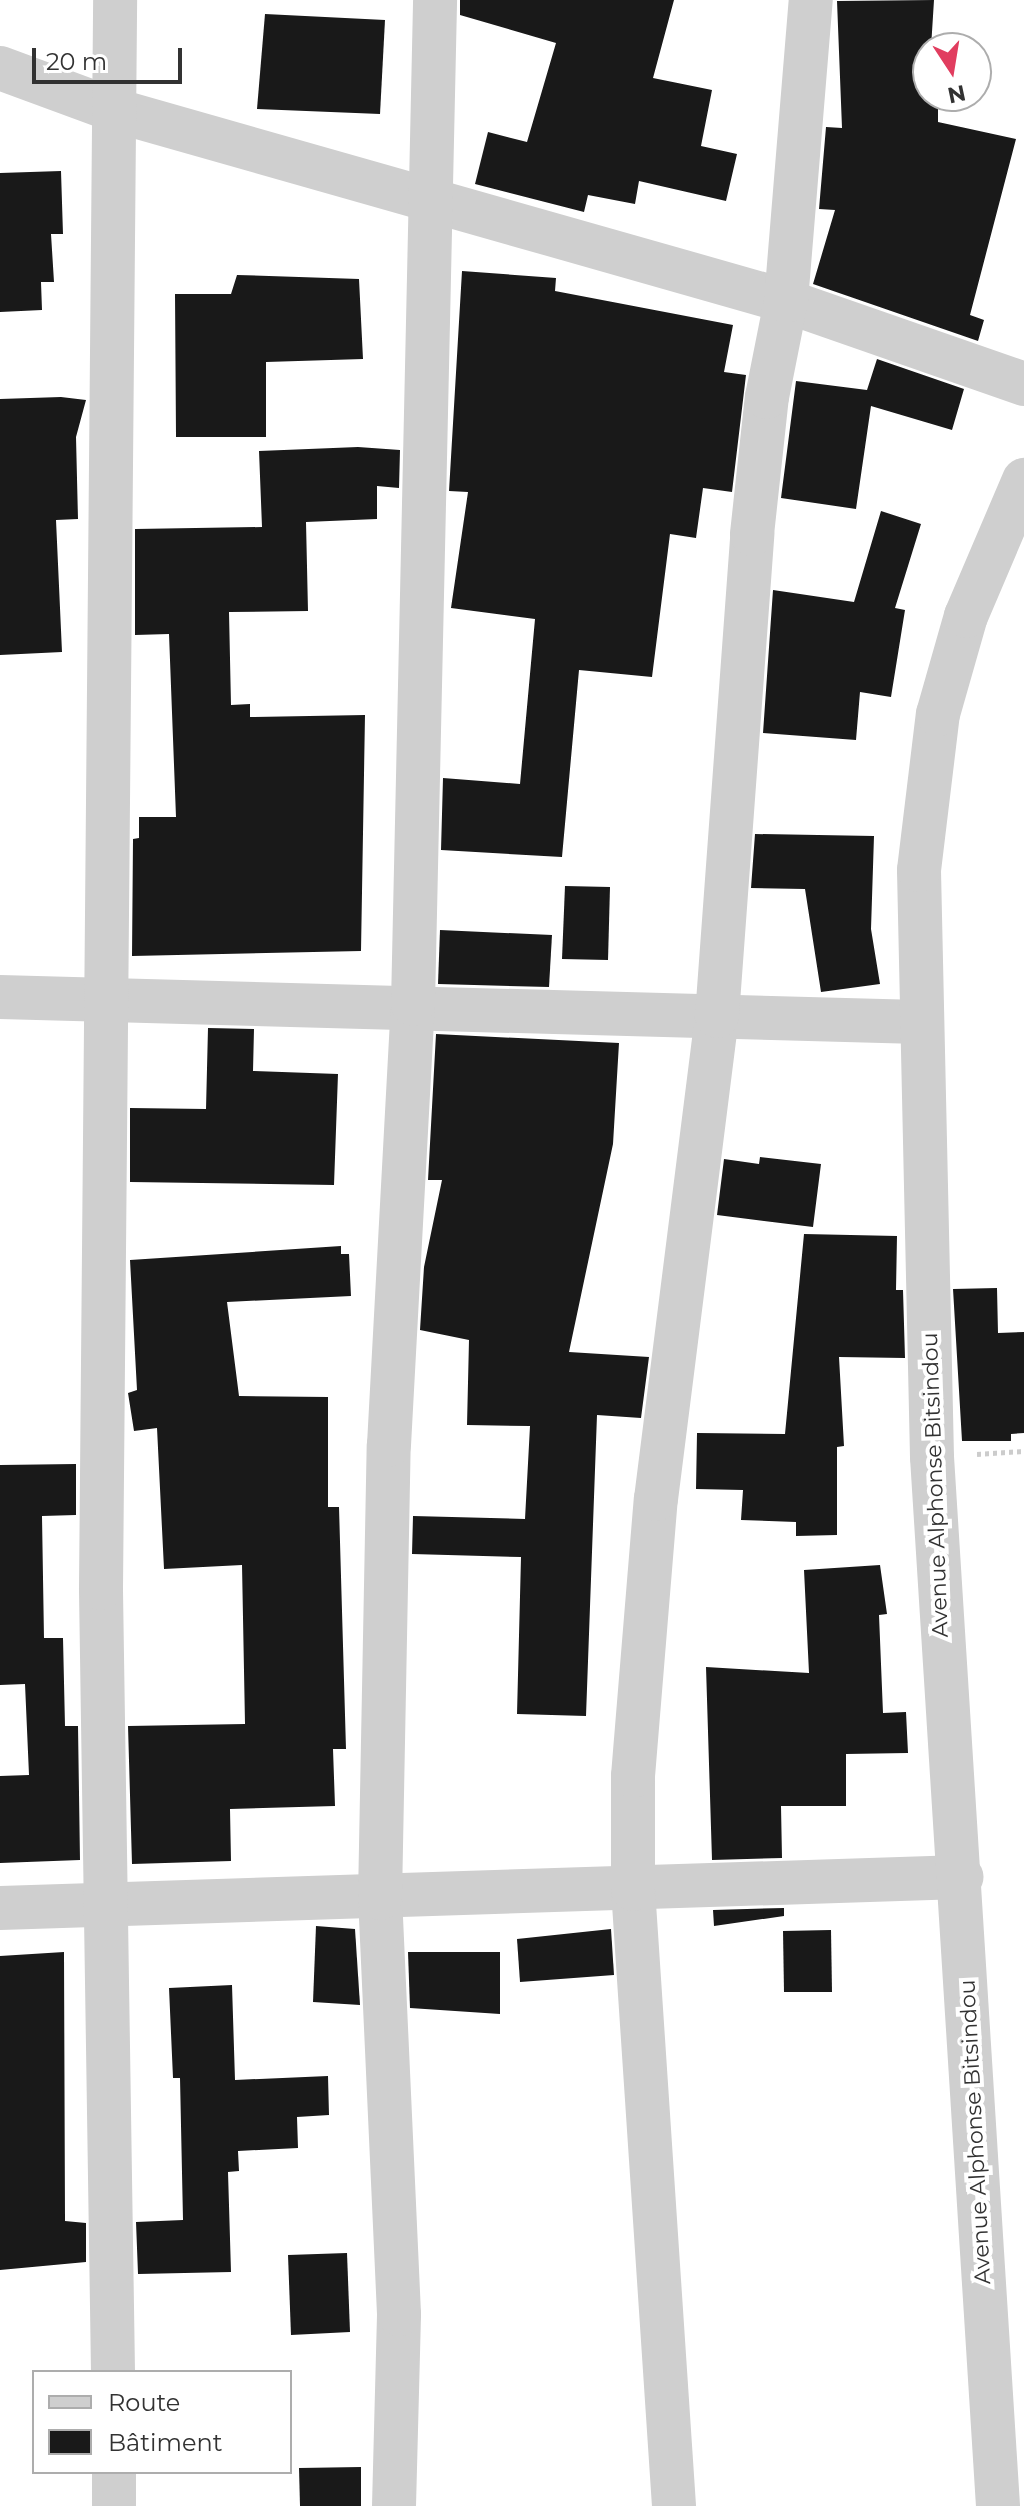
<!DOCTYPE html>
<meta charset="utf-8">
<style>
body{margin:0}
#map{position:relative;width:1024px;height:2506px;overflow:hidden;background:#fff;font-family:Montserrat,sans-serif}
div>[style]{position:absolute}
.building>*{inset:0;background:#191919}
.path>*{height:5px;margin-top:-2.5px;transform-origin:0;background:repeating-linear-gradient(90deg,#ccc 0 4px,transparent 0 8px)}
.minor>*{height:44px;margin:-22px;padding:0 22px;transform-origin:22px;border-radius:22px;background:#cfcfcf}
span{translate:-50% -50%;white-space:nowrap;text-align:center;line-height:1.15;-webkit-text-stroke:8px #fff;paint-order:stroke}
.street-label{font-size:22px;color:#323232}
.legend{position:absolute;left:32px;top:2370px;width:260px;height:104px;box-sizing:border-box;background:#fff;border:2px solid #adadad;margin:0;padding:10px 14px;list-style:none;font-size:24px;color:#323232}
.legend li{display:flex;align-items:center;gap:16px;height:40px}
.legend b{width:40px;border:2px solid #adadad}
.north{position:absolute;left:912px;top:32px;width:80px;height:80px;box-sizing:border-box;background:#fff;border:2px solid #adadad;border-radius:50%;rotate:168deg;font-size:22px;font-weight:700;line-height:32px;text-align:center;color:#323232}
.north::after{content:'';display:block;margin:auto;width:28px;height:36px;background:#e13d5f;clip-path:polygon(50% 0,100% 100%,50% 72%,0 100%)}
.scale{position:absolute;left:32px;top:48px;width:150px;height:36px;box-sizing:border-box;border:4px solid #323232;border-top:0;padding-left:10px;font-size:24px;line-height:28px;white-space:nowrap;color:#323232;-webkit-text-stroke:6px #fff;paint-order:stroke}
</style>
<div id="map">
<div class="building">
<div style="clip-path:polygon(460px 0,674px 0,653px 78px,712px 90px,701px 146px,737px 154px,726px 201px,639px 181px,635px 204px,588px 195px,584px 212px,475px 184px,488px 132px,527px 142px,556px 43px,460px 15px)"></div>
<div style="clip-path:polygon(934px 0,928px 96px,938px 96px,938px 122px,1016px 139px,970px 315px,984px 320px,978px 341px,813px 284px,835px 210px,819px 209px,826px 127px,842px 128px,837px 1px)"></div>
<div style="clip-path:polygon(265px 14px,385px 20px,380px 114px,257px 109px)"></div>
<div style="clip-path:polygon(61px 171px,63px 234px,51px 234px,54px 282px,41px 282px,42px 310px,0 312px,0 173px)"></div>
<div style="clip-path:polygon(462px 271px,556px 278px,555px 291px,733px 325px,724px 372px,746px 375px,732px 492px,703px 488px,696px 538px,670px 534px,652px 677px,579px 670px,562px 857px,441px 850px,443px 778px,520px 784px,535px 619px,451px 608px,468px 492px,449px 491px)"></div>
<div style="clip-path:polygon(237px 275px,359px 279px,363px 359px,266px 362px,266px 437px,176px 437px,175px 294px,231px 294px)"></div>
<div style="clip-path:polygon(877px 359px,964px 389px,952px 430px,871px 406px,856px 509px,781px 498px,796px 381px,867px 390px)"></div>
<div style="clip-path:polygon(61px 397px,86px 400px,76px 437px,78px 519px,56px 520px,62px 652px,0 655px,0 399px)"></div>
<div style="clip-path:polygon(358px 447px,400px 450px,399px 488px,377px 486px,377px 519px,306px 522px,308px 611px,229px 612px,231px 705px,250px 704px,250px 717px,365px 715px,361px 951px,132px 956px,133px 839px,139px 838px,139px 817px,176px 817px,169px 634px,135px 635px,135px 529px,262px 527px,259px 451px)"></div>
<div style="clip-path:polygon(881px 511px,921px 524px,895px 608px,905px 610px,891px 697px,860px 692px,856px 740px,763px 733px,773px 590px,854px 602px)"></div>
<div style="clip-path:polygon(755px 834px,874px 836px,871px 929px,880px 984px,821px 992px,805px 889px,751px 888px)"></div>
<div style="clip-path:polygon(565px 886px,610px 887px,608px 960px,562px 959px)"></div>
<div style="clip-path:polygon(440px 930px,552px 935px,549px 987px,438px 984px)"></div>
<div style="clip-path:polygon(208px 1028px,254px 1029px,253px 1071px,338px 1074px,334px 1185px,130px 1182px,130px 1108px,206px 1109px)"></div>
<div style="clip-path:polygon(436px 1034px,619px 1043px,613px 1144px,569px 1352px,649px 1357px,641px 1418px,597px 1415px,586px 1716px,517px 1714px,521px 1557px,412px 1554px,413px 1516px,525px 1519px,530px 1426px,467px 1425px,469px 1340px,420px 1330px,424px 1267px,442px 1180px,428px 1180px)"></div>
<div style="clip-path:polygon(760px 1157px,821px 1164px,813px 1227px,717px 1215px,724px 1159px,759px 1164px)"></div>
<div style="clip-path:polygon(804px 1234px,897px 1236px,896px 1290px,903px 1290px,905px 1358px,839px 1357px,844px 1446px,837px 1447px,837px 1535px,796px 1536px,796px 1522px,741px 1520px,743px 1490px,696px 1489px,697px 1433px,785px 1434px)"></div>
<div style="clip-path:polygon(341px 1246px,341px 1254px,349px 1254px,351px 1296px,227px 1302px,239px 1396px,328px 1397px,328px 1507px,339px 1507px,346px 1749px,333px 1749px,335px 1806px,230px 1809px,231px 1861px,132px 1864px,128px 1726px,245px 1724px,242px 1565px,164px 1569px,157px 1428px,134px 1431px,128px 1393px,137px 1390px,130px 1260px)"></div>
<div style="clip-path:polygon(997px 1288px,998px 1333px,1024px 1332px,1024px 1433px,1011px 1434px,1011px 1441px,962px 1441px,953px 1289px)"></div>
<div style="clip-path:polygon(76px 1464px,76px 1515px,42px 1516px,44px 1638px,63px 1638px,65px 1726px,78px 1726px,80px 1860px,0 1863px,0 1776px,29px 1775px,25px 1684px,0 1685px,0 1465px)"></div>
<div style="clip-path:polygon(880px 1565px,887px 1614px,879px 1615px,883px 1713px,906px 1712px,908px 1753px,846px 1754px,846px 1806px,781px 1806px,782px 1858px,712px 1860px,706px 1667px,809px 1673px,804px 1570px)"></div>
<div style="clip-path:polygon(784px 1908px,784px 1916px,714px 1926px,713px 1910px)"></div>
<div style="clip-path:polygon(316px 1926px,355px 1929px,360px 2005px,313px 2002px)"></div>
<div style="clip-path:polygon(611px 1929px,614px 1975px,520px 1982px,517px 1939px)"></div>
<div style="clip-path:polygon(831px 1930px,832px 1992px,784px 1992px,783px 1931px)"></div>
<div style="clip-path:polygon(64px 1952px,65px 2221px,86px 2223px,86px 2262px,0 2270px,0 1956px)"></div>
<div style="clip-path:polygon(408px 1952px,500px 1952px,500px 2014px,410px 2008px)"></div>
<div style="clip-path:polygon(232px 1985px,235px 2080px,328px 2076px,329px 2115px,297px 2117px,298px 2148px,238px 2151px,239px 2171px,228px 2172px,231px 2272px,138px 2274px,136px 2222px,183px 2220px,180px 2078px,173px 2078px,169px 1988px)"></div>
<div style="clip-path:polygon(347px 2253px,350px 2332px,291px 2335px,288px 2255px)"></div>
<div style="clip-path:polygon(361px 2467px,361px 2506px,300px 2506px,299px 2468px)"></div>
</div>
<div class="path">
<div style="left:977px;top:1454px;width:47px;rotate:-3.7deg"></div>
</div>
<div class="minor">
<div style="left:0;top:68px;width:121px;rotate:20.2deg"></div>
<div style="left:114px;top:110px;width:699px;rotate:15.87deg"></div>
<div style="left:786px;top:301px;width:252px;rotate:19.2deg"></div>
<div style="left:0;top:997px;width:920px;rotate:1.56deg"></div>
<div style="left:0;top:1908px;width:962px;rotate:-1.85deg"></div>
<div style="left:113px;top:2372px;width:784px;rotate:-90.88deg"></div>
<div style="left:101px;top:1588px;width:1588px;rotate:-89.49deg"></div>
<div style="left:114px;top:2472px;width:34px;rotate:90deg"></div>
<div style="left:394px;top:2506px;width:192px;rotate:-88.5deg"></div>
<div style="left:399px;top:2314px;width:416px;rotate:-92.6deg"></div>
<div style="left:380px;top:1898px;width:453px;rotate:-88.9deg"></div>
<div style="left:389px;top:1445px;width:442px;rotate:-86.9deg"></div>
<div style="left:413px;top:1004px;width:1004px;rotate:-88.74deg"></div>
<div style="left:674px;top:2506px;width:618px;rotate:-93.8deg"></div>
<div style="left:633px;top:1889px;width:113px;rotate:-90deg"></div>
<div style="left:633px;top:1776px;width:278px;rotate:-85.3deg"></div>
<div style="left:656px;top:1499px;width:487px;rotate:-82.8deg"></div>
<div style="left:717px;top:1016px;width:483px;rotate:-85.8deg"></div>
<div style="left:752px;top:534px;width:138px;rotate:-83.8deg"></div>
<div style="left:767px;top:397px;width:98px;rotate:-78.8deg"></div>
<div style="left:786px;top:301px;width:302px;rotate:-85.3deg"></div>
<div style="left:998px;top:2506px;width:1051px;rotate:-93.6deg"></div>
<div style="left:932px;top:1457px;width:587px;rotate:-91.27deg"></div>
<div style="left:919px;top:870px;width:157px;rotate:-83.1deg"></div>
<div style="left:938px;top:714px;width:102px;rotate:-74.1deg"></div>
<div style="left:966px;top:616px;width:148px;rotate:-66.9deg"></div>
</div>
<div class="street-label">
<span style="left:935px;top:1485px;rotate:-92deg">Avenue Alphonse Bitsindou</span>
<span style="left:975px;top:2132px;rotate:-93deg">Avenue Alphonse Bitsindou</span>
</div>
<ul class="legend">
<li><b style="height:10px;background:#cfcfcf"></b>Route</li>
<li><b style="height:22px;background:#191919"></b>Bâtiment</li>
</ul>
<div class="north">N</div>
<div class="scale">20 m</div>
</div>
